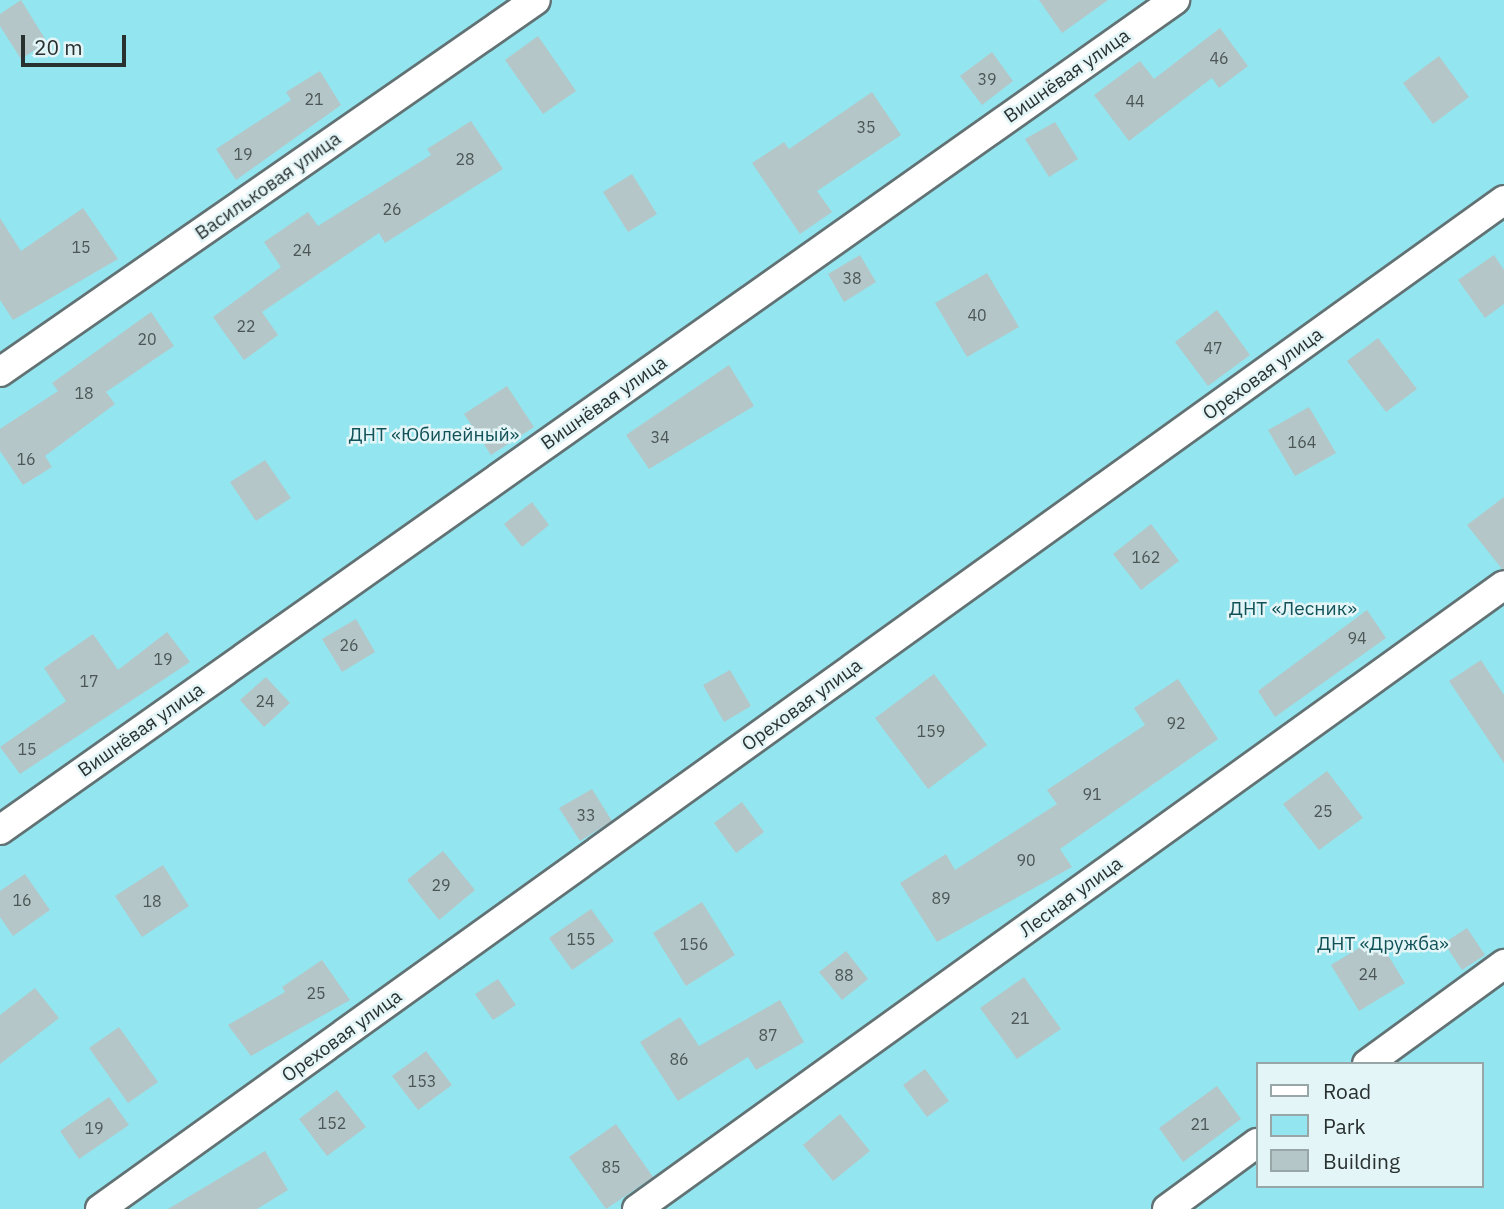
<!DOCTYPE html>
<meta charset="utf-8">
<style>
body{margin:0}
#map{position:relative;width:1504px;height:1209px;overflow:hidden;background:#d6e8ea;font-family:"IBM Plex Sans",sans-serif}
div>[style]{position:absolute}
.green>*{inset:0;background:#93e6ef}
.building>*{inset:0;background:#b4c6c8}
.roads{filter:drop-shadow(2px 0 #627274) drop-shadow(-2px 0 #627274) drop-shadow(0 2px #627274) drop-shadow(0 -2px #627274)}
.street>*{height:28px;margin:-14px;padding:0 14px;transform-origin:14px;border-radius:14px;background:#fff}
span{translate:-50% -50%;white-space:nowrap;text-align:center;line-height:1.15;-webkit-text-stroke:5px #e3f5f7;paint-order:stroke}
.number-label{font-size:16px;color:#4c5656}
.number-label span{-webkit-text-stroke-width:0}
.street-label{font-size:19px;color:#293030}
.park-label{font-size:19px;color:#115258}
.legend{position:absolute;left:1256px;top:1062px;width:228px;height:126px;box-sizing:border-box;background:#e3f5f7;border:2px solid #99a6a7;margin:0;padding:9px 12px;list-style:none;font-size:21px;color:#293030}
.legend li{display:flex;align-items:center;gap:14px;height:35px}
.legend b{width:35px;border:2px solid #99a6a7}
.scale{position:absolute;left:21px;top:35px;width:105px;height:32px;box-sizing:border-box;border:4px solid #293030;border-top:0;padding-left:9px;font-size:21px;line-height:24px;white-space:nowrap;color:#293030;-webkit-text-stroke:5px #e3f5f7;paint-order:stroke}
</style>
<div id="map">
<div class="green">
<div style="clip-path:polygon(evenodd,0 0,1504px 0,1504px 1209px,0 1209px,0 0,1257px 1064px,1481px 1064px,1481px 1186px,1257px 1186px,1257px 1064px)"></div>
</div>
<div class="building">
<div style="clip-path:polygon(21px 0,47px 42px,21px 59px,0 26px,0 14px)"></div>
<div style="clip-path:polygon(1039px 0,1108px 0,1062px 33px)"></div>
<div style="clip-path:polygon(1220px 28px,1248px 66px,1219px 88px,1212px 78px,1129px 141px,1094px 95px,1140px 61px,1154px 79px)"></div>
<div style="clip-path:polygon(538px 36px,576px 91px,543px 114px,505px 60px)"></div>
<div style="clip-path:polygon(992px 52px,1013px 81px,982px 105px,960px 76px)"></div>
<div style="clip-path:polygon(1439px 56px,1469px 97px,1433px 124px,1403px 83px)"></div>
<div style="clip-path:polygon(320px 71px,341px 105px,236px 180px,216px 149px,291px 100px,286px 92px)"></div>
<div style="clip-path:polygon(872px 92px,901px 135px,817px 191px,832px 212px,800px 234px,752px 163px,784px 142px,789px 149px)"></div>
<div style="clip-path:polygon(471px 121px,503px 169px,385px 243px,379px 233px,262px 312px,278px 335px,244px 360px,213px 317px,281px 267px,264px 242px,308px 212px,318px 226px,431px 155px,427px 149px)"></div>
<div style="clip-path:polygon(1055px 122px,1078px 159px,1049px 177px,1025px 139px)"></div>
<div style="clip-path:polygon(632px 174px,657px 214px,628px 232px,603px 192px)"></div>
<div style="clip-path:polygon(83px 208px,118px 259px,13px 320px,0 300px,0 218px,21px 251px)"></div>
<div style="clip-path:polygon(860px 255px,876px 282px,844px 302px,828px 274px)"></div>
<div style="clip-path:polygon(1494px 255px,1504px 270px,1504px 304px,1485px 318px,1458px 280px)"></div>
<div style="clip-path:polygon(987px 273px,1019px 327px,967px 357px,935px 303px)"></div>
<div style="clip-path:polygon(1217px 310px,1250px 355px,1208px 386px,1175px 342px)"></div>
<div style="clip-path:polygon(151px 312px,174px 346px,106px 392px,115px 404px,45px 456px,52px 467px,23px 485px,0 451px,0 429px,58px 391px,52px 383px)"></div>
<div style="clip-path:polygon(1378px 338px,1417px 389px,1386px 412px,1347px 361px)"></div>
<div style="clip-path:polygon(729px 365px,754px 406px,649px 469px,626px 435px)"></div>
<div style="clip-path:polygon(507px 386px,534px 427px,491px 455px,464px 414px)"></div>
<div style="clip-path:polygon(1309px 407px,1336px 453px,1295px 476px,1268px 430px)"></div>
<div style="clip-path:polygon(265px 460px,291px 498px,256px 521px,230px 482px)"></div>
<div style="clip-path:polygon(1504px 497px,1504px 569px,1502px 569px,1467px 525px)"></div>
<div style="clip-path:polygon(532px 502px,549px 525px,522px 547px,504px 524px)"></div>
<div style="clip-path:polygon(1151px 524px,1179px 561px,1141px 590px,1113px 554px)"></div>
<div style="clip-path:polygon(1367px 610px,1386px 638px,1275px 717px,1258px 691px)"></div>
<div style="clip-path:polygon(356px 619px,375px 652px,342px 672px,322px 639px)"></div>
<div style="clip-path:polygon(167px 632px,190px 662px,20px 774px,0 747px,66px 701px,44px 668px,93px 634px,118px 670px)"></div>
<div style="clip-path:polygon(1481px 660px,1504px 695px,1504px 763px,1449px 681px)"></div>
<div style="clip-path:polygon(730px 670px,751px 706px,724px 722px,703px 685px)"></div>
<div style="clip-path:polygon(934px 674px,987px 745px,928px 789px,875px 718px)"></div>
<div style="clip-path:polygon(266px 677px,290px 703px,264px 727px,240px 700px)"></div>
<div style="clip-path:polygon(1178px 679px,1218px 739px,1060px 849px,1072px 867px,937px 942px,900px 883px,946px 854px,955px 870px,1057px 804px,1047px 790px,1145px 725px,1134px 708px)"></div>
<div style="clip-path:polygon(1327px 771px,1363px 818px,1319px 850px,1283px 804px)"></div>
<div style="clip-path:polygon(592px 789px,612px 821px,580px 841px,559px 808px)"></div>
<div style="clip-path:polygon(742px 802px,764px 832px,736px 853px,714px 823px)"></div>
<div style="clip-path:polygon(443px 851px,475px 890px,439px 920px,407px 880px)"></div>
<div style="clip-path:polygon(163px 865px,189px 906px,142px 937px,115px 896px)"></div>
<div style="clip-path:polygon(25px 874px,50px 910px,13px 936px,0 917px,0 891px)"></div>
<div style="clip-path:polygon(702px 902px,735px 955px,686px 986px,653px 933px)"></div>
<div style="clip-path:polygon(591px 909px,614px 941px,572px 970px,549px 938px)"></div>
<div style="clip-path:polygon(1467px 928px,1485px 955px,1462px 970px,1444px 943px)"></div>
<div style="clip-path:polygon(1377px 937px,1405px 983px,1359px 1011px,1331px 965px)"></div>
<div style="clip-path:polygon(846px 951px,868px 979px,842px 1000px,819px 972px)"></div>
<div style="clip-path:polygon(322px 960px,350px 1000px,251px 1056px,228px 1025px,285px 992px,282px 987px)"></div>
<div style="clip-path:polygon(1024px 977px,1061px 1029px,1017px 1059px,980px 1008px)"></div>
<div style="clip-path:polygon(498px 979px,516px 1005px,493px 1020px,475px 994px)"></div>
<div style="clip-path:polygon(35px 988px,59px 1018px,0 1064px,0 1015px)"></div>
<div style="clip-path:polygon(780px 1000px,804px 1042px,756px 1070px,748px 1057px,678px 1101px,640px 1042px,680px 1017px,699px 1046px)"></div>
<div style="clip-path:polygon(119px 1027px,158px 1082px,128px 1103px,89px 1048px)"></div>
<div style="clip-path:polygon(426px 1051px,452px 1085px,418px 1110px,392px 1076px)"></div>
<div style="clip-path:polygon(925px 1069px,949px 1101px,927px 1117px,903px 1085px)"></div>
<div style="clip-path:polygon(1217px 1086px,1241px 1119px,1183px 1162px,1159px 1128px)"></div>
<div style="clip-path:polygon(337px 1090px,366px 1127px,327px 1156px,299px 1119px)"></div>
<div style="clip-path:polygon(109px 1097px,129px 1125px,79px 1159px,60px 1131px)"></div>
<div style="clip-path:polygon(840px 1114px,870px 1151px,833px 1181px,803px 1145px)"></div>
<div style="clip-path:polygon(616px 1124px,653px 1177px,606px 1209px,569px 1157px)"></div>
<div style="clip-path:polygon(265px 1151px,288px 1190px,257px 1209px,168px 1209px)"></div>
</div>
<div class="roads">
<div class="street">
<div style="left:0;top:372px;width:652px;rotate:-34.76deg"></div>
<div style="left:0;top:830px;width:1439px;rotate:-35.24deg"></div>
<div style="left:1367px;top:1064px;width:170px;rotate:-36.1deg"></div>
<div style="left:100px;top:1209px;width:1729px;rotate:-35.7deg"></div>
<div style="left:637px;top:1209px;width:1068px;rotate:-35.74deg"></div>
<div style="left:1167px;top:1209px;width:112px;rotate:-36.3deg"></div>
</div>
</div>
<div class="number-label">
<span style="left:1219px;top:58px">46</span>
<span style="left:987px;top:79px">39</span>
<span style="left:314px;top:99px">21</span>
<span style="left:1135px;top:101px">44</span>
<span style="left:866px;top:127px">35</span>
<span style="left:243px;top:154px">19</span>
<span style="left:465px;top:159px">28</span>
<span style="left:392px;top:209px">26</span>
<span style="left:81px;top:247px">15</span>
<span style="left:302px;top:250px">24</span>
<span style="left:852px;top:278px">38</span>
<span style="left:977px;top:315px">40</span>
<span style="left:246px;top:326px">22</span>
<span style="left:147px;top:339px">20</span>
<span style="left:1213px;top:348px">47</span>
<span style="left:84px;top:393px">18</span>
<span style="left:660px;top:437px">34</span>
<span style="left:1302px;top:442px">164</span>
<span style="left:26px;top:459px">16</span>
<span style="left:1146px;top:557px">162</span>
<span style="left:1357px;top:638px">94</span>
<span style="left:349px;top:645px">26</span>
<span style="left:163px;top:659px">19</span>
<span style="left:89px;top:681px">17</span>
<span style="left:265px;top:701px">24</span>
<span style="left:1176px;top:723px">92</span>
<span style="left:931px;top:731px">159</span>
<span style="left:27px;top:749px">15</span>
<span style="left:1092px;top:794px">91</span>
<span style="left:1323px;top:811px">25</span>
<span style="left:586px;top:815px">33</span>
<span style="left:1026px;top:860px">90</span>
<span style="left:441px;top:885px">29</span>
<span style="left:941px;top:898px">89</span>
<span style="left:22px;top:900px">16</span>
<span style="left:152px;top:901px">18</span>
<span style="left:581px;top:939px">155</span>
<span style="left:694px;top:944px">156</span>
<span style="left:1368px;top:974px">24</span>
<span style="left:844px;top:975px">88</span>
<span style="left:316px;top:993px">25</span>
<span style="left:1020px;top:1018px">21</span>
<span style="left:768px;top:1035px">87</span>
<span style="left:679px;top:1059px">86</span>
<span style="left:422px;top:1081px">153</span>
<span style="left:332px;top:1123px">152</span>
<span style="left:1200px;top:1124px">21</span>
<span style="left:94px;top:1128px">19</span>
<span style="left:611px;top:1167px">85</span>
</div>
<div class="street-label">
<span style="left:1067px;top:76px;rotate:-35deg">Вишнёвая улица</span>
<span style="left:268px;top:186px;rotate:-35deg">Васильковая улица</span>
<span style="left:1263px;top:374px;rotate:-36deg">Ореховая улица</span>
<span style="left:604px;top:403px;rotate:-35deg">Вишнёвая улица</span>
<span style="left:802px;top:705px;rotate:-36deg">Ореховая улица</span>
<span style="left:141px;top:730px;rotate:-35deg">Вишнёвая улица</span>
<span style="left:1071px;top:897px;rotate:-36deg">Лесная улица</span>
<span style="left:342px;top:1036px;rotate:-36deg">Ореховая улица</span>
</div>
<div class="park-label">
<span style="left:434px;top:435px">ДНТ «Юбилейный»</span>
<span style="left:1293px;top:609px">ДНТ «Лесник»</span>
<span style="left:1383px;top:944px">ДНТ «Дружба»</span>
</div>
<ul class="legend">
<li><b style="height:9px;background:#fff"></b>Road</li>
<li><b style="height:19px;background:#93e6ef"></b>Park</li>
<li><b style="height:19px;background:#b4c6c8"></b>Building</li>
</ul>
<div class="scale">20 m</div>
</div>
